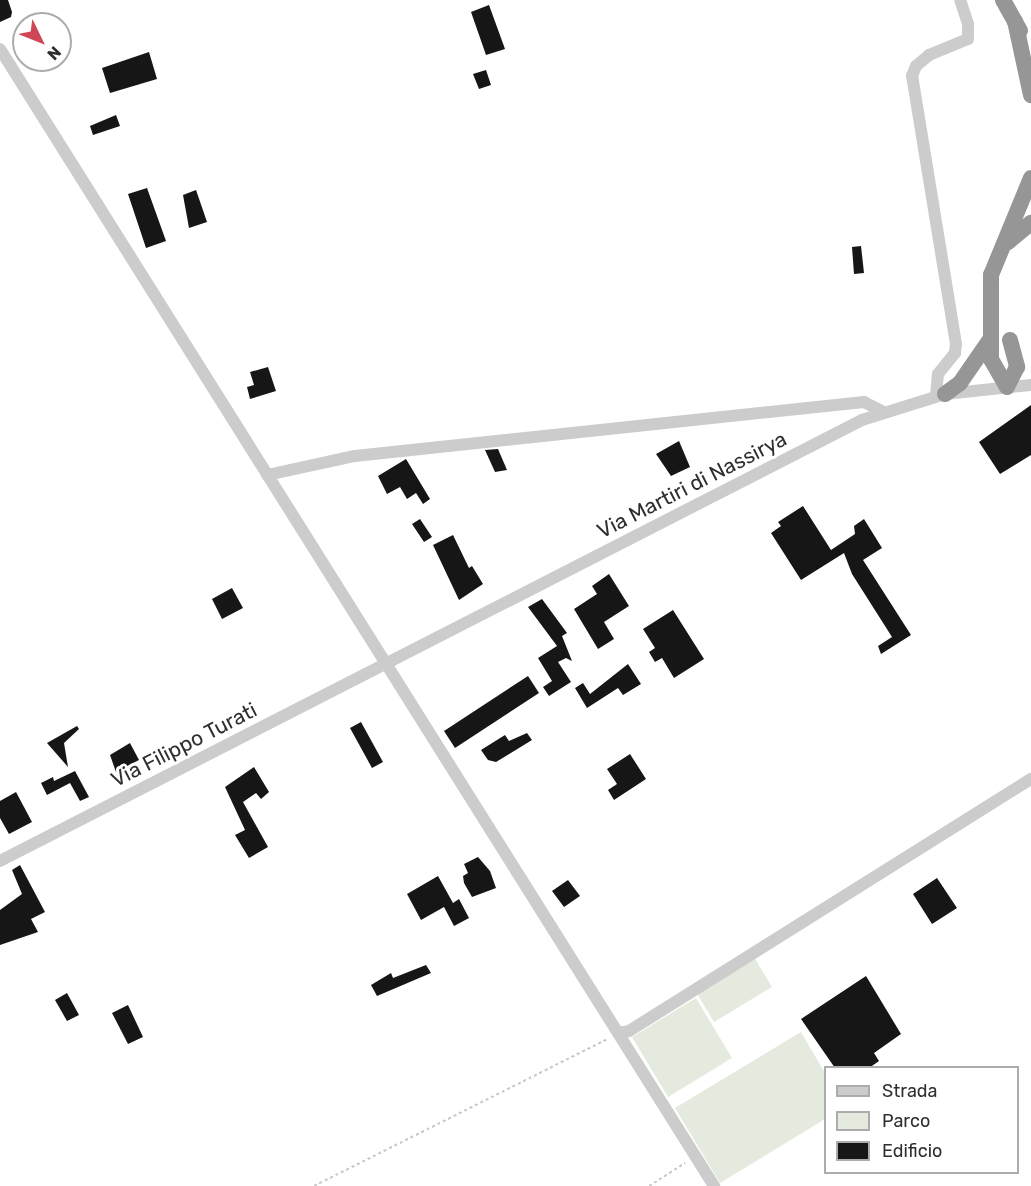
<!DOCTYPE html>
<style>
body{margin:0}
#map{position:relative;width:1031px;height:1186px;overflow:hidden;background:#fff;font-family:Rubik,sans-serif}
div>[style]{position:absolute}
.green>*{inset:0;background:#e5eade}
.building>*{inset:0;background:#161616}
.path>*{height:2px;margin-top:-1px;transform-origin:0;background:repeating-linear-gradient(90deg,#c9c9c9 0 3px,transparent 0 6px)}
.minor>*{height:12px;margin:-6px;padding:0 6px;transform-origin:6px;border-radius:6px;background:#ccc}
.highway>*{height:16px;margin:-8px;padding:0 8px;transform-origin:8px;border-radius:8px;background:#969696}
span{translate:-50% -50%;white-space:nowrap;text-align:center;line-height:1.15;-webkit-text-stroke:6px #fff;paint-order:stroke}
.street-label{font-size:21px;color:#2f2f2f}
.legend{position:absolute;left:824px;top:1066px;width:195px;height:108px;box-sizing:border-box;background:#fff;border:2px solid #acacac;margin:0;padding:8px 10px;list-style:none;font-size:18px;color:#2f2f2f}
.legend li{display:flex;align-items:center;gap:12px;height:30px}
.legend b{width:30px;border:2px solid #acacac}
.north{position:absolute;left:12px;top:12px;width:60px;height:60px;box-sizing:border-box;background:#fff;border:2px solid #acacac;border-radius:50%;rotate:133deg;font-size:16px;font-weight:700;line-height:24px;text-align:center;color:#2f2f2f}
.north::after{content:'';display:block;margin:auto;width:21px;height:27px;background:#cf4757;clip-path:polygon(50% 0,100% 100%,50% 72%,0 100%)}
</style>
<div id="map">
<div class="green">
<div style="clip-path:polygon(754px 957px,772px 987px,714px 1022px,696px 992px)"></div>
<div style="clip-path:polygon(696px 998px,732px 1058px,668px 1097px,632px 1037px)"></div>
<div style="clip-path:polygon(801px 1032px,825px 1073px,825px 1119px,720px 1183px,675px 1108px)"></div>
</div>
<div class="building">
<div style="clip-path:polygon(0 0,8px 0,12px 12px,11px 17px,0 22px)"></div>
<div style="clip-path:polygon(489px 5px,505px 49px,486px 55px,471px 12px)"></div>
<div style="clip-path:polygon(149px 52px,157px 79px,110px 93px,102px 68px)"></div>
<div style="clip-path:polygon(486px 70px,491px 85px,479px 89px,473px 74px)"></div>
<div style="clip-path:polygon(116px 115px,120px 126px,93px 135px,90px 126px)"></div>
<div style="clip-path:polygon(147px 188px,166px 241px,146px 248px,128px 194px)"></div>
<div style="clip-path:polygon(196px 190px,207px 222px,189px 228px,183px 195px)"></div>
<div style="clip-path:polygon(861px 246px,864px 273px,854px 274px,852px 247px)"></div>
<div style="clip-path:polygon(268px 367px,276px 391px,250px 399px,247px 387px,254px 385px,250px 372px)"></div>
<div style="clip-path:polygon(1031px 405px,1031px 455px,1000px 474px,979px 442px)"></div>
<div style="clip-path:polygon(679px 441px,690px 467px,671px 476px,656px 454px)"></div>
<div style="clip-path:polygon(498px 449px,507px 470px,495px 472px,485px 450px)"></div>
<div style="clip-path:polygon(406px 459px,430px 499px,423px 504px,416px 493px,407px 499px,400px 487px,387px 494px,378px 476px)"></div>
<div style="clip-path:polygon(803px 506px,831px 550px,855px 534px,854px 526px,864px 519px,882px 548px,863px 560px,911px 635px,881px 654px,878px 646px,892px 637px,852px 574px,844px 553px,801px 580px,771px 533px,781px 526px,778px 522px)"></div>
<div style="clip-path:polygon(420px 519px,432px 537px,424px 542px,412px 524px)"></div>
<div style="clip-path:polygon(453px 535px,469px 568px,472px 566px,483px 584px,459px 600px,433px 545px)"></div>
<div style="clip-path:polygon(609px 574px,629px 606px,604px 622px,614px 639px,598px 649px,574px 609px,597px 594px,592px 586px)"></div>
<div style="clip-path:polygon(232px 588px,243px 608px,222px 619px,212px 599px)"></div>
<div style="clip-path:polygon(542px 599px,567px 633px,562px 636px,572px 661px,566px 658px,558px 662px,571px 682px,549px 696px,543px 687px,552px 681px,538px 658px,557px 646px,528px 607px)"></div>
<div style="clip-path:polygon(673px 610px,704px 659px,674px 678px,662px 658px,655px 662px,649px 652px,655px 648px,643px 629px)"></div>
<div style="clip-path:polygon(628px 664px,641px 684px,623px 695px,618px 688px,587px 708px,575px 688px,583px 683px,590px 694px)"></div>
<div style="clip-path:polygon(528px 676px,539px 693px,455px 748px,444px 731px)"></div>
<div style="clip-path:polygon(361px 722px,383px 762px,372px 768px,350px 728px)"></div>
<div style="clip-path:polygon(77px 726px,79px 729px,64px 743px,68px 767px,47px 743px)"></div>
<div style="clip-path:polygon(527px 733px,532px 740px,496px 762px,488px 760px,481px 750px,505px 735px,509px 741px)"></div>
<div style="clip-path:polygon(130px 743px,139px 760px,116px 772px,110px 755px)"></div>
<div style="clip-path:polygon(630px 754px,646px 779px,614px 800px,608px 790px,617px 784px,607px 769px)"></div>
<div style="clip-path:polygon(254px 767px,269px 792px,261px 799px,256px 793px,243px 802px,268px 847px,249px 858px,235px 835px,245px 830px,225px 787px)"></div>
<div style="clip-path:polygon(75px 771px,89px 797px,80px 801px,70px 783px,47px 795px,41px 783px,53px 777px,54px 781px)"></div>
<div style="clip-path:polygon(16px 792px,32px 822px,9px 834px,0 818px,0 801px)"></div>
<div style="clip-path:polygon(478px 857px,490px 871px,496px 888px,472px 897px,464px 883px,463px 876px,468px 873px,464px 864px)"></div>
<div style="clip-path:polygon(20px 865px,45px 912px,31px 919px,38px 932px,0 945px,0 910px,22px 894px,12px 870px)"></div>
<div style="clip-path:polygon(438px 876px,453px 903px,459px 899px,469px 918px,454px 926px,444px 907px,421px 920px,407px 894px)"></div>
<div style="clip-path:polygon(937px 878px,957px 908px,932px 924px,913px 894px)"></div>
<div style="clip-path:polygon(568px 880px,580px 896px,564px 907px,552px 891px)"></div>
<div style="clip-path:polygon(426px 965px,431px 973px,377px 996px,371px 985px,391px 973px,393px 978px)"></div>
<div style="clip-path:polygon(866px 976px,901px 1034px,874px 1053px,879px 1061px,869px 1068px,835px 1068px,801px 1019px)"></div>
<div style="clip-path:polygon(67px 993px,79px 1015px,67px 1021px,55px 1000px)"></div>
<div style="clip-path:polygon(128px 1005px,143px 1037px,128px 1044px,112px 1013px)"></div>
</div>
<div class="path">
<div style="left:314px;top:1186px;width:330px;rotate:-26.6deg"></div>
<div style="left:649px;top:1186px;width:43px;rotate:-32.6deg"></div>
</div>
<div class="minor">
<div style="left:0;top:49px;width:1343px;rotate:57.87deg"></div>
<div style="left:936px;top:396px;width:22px;rotate:-85deg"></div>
<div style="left:938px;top:374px;width:27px;rotate:-51deg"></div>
<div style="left:955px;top:353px;width:9px;rotate:-84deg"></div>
<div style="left:956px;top:344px;width:272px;rotate:-99.3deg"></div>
<div style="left:912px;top:76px;width:11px;rotate:-68deg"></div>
<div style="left:916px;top:66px;width:17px;rotate:-40deg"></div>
<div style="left:929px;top:55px;width:42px;rotate:-22.3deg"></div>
<div style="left:968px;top:39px;width:15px;rotate:-90deg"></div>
<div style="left:968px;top:24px;width:25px;rotate:-108deg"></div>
<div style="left:267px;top:475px;width:90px;rotate:-12.2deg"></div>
<div style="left:355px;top:456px;width:512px;rotate:-6.06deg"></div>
<div style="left:864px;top:402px;width:20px;rotate:27deg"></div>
<div style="left:0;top:861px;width:968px;rotate:-27.09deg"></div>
<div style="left:862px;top:420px;width:87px;rotate:-17.4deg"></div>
<div style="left:945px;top:394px;width:86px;rotate:-6deg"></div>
<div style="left:618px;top:1033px;width:11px;rotate:-10deg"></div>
<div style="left:629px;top:1031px;width:474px;rotate:-32.1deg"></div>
</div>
<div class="highway">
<div style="left:1003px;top:0;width:35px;rotate:61deg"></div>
<div style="left:1015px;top:21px;width:76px;rotate:77.8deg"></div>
<div style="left:1008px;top:242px;width:30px;rotate:-40deg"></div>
<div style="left:1010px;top:340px;width:28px;rotate:75deg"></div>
<div style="left:1017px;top:367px;width:22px;rotate:117deg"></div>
<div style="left:1007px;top:387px;width:32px;rotate:-120deg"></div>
<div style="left:991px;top:359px;width:84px;rotate:-90deg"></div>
<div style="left:991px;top:275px;width:105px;rotate:-67.6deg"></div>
<div style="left:945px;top:394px;width:19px;rotate:-36deg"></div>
<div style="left:960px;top:383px;width:51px;rotate:-55.4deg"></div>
</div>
<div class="street-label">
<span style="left:692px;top:485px;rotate:-27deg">Via Martiri di Nassirya</span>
<span style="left:184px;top:745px;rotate:-27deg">Via Filippo Turati</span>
</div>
<ul class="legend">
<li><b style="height:8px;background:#ccc"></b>Strada</li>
<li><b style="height:16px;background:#e5eade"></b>Parco</li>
<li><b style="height:16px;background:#161616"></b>Edificio</li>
</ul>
<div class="north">N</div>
</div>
